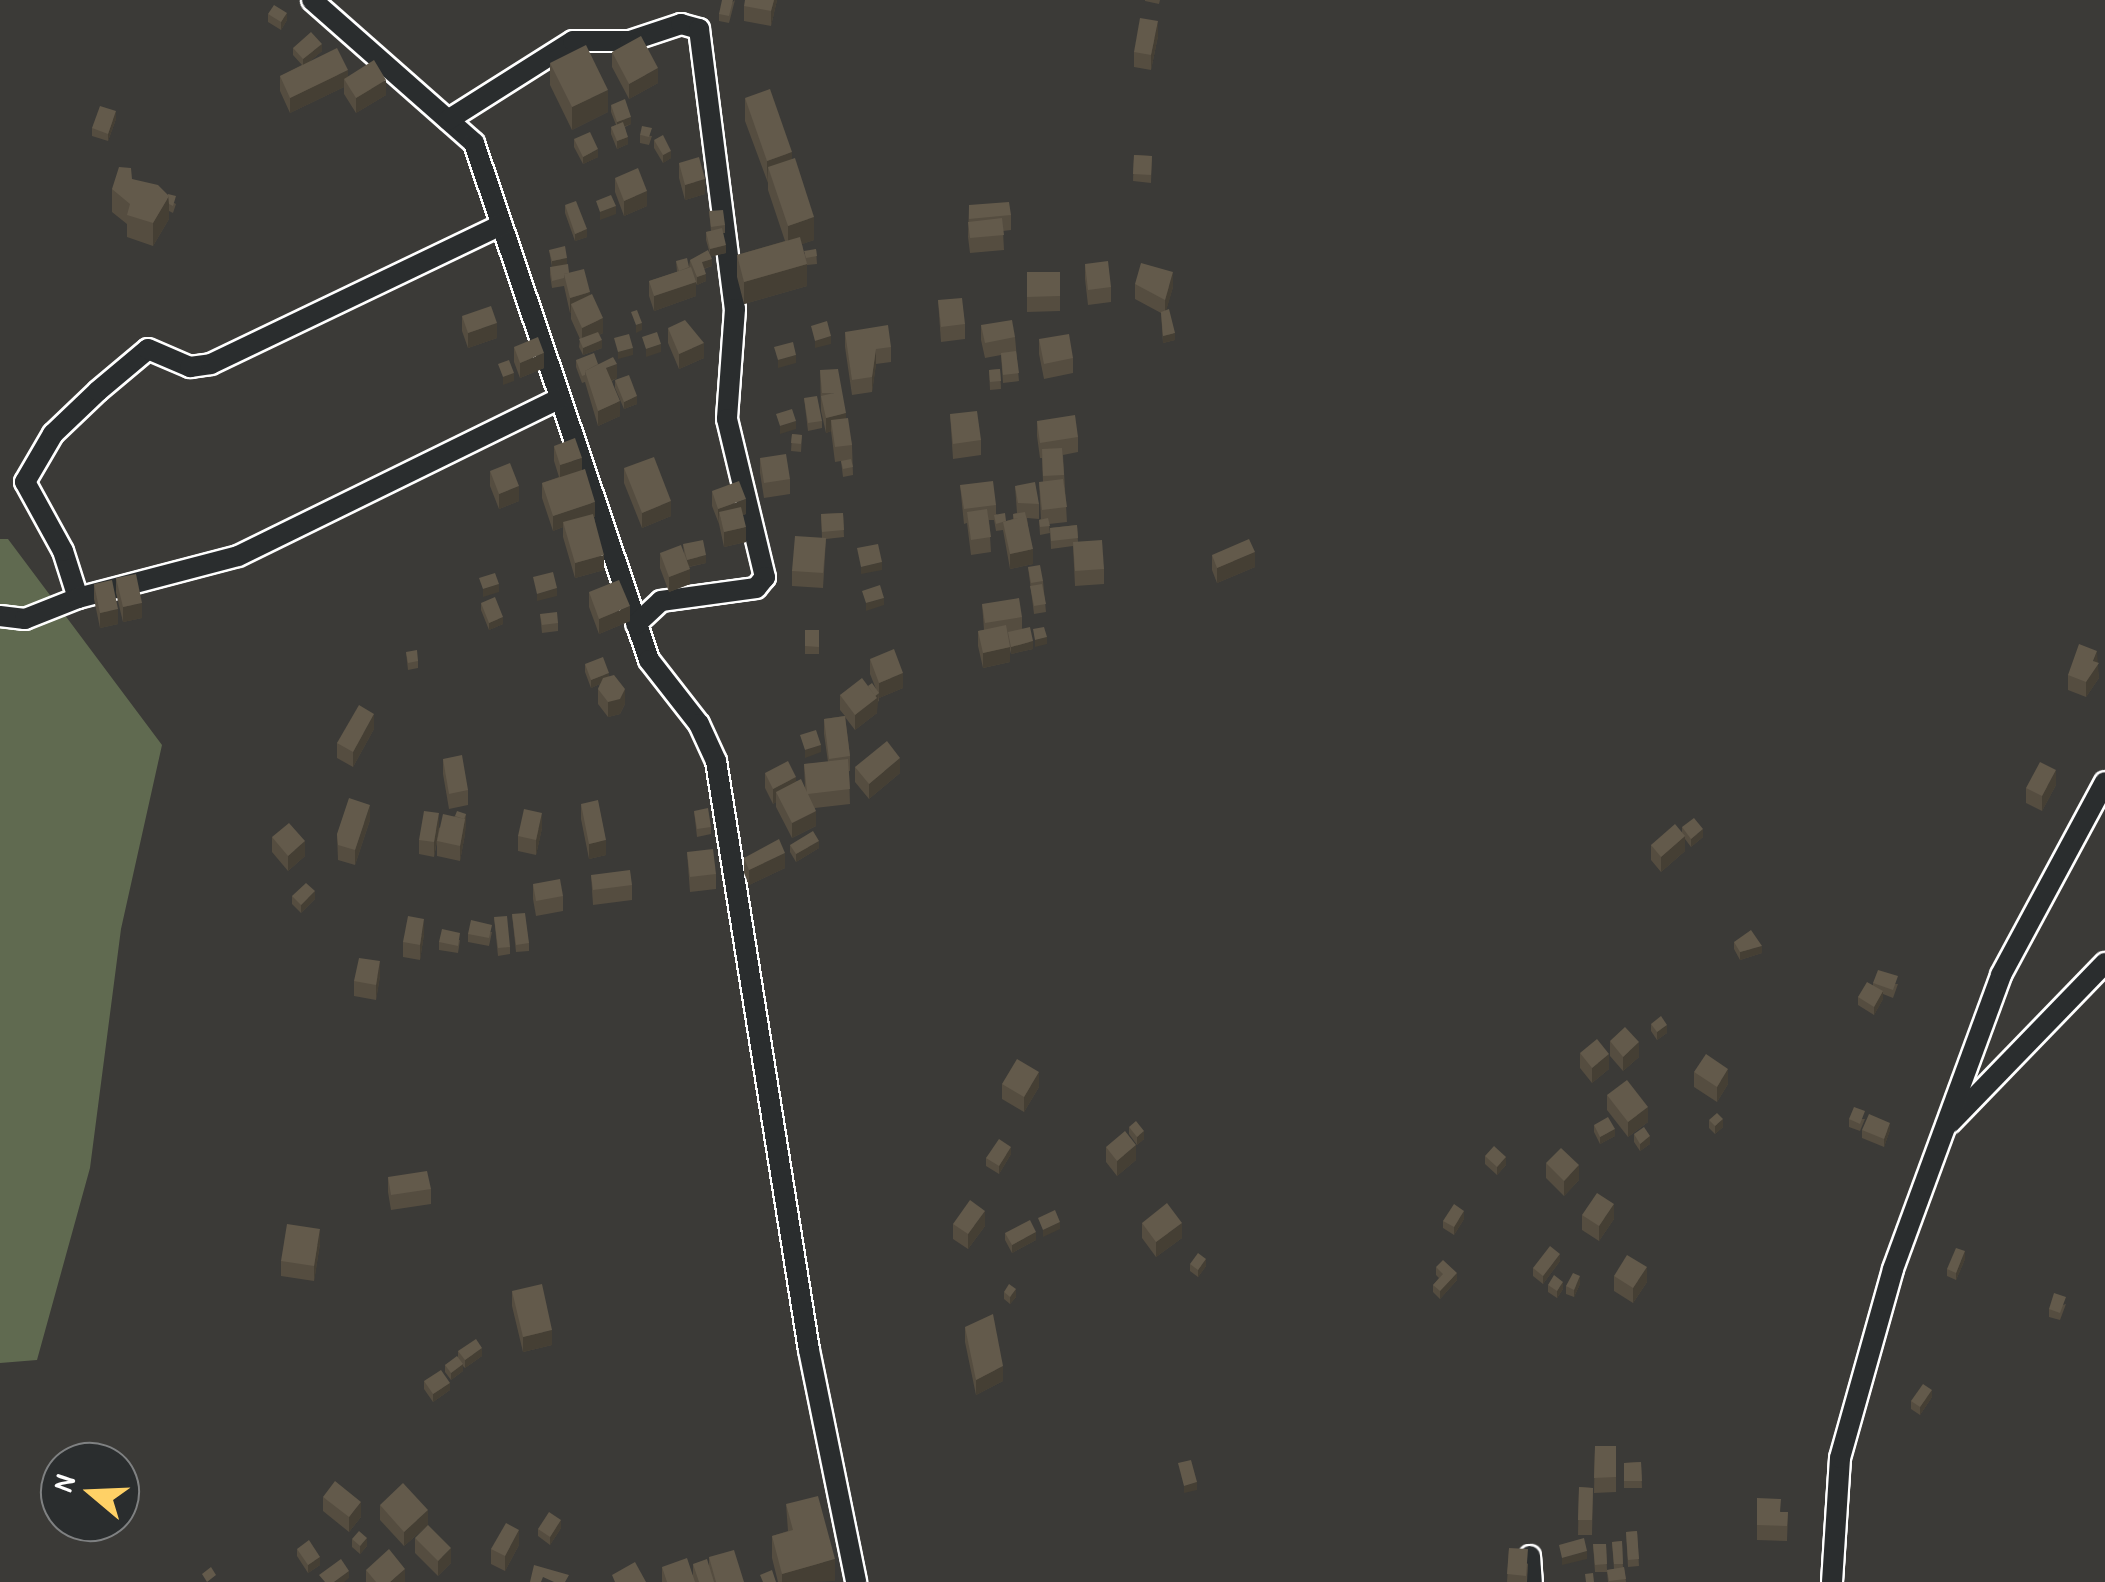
<!DOCTYPE html>
<style>
body{margin:0}
#map{position:relative;width:2105px;height:1582px;overflow:hidden;background:#3b3a37;font-family:"Patrick Hand",sans-serif}
div>[style]{position:absolute}
.green>*{inset:0;background:#606a50}
.roads{filter:drop-shadow(2px 0 #fff) drop-shadow(-2px 0 #fff) drop-shadow(0 2px #fff) drop-shadow(0 -2px #fff)}
.street>*{height:20px;margin:-10px;padding:0 10px;transform-origin:10px;border-radius:10px;background:#2a2d2e}
.wall>*{inset:0;background:#554d40}
.shaded-wall>*{inset:0;background:#453f34}
.building>*{inset:0;background:#635a4b}
span{translate:-50% -50%;white-space:nowrap;text-align:center;line-height:1.15;-webkit-text-stroke:10px #2a2d2e;paint-order:stroke}
.north{position:absolute;left:40px;top:1442px;width:100px;height:100px;box-sizing:border-box;background:#2a2d2e;border:2px solid #7f8182;border-radius:50%;rotate:289deg;font-size:28px;font-weight:700;line-height:40px;text-align:center;color:#fff}
.north::after{content:'';display:block;margin:auto;width:35px;height:45px;background:#ffd166;clip-path:polygon(50% 0,100% 100%,50% 72%,0 100%)}
</style>
<div id="map">
<div class="green">
<div style="clip-path:polygon(0 539px,8px 539px,162px 745px,121px 929px,90px 1168px,37px 1360px,0 1363px)"></div>
</div>
<div class="roads">
<div class="street">
<div style="left:312px;top:0;width:216px;rotate:41.4deg"></div>
<div style="left:474px;top:143px;width:546px;rotate:71.3deg"></div>
<div style="left:649px;top:660px;width:81px;rotate:52deg"></div>
<div style="left:699px;top:724px;width:41px;rotate:65.3deg"></div>
<div style="left:716px;top:761px;width:596px;rotate:81.03deg"></div>
<div style="left:809px;top:1350px;width:237px;rotate:78.5deg"></div>
<div style="left:448px;top:120px;width:148px;rotate:-32.3deg"></div>
<div style="left:573px;top:41px;width:57px"></div>
<div style="left:630px;top:41px;width:54px;rotate:-18.4deg"></div>
<div style="left:681px;top:24px;width:19px;rotate:16deg"></div>
<div style="left:699px;top:29px;width:282px;rotate:82.7deg"></div>
<div style="left:735px;top:309px;width:110px;rotate:94.2deg"></div>
<div style="left:727px;top:419px;width:163px;rotate:76.5deg"></div>
<div style="left:765px;top:577px;width:14px;rotate:129deg"></div>
<div style="left:756px;top:588px;width:96px;rotate:172.2deg"></div>
<div style="left:661px;top:601px;width:34px;rotate:137deg"></div>
<div style="left:78px;top:598px;width:49px;rotate:-107.7deg"></div>
<div style="left:63px;top:551px;width:79px;rotate:-118.8deg"></div>
<div style="left:25px;top:482px;width:56px;rotate:-59.7deg"></div>
<div style="left:53px;top:434px;width:62px;rotate:-43.7deg"></div>
<div style="left:98px;top:391px;width:65px;rotate:-40deg"></div>
<div style="left:148px;top:349px;width:46px;rotate:23.2deg"></div>
<div style="left:190px;top:367px;width:21px;rotate:-8deg"></div>
<div style="left:211px;top:364px;width:322px;rotate:-25.6deg"></div>
<div style="left:0;top:616px;width:25px;rotate:7deg"></div>
<div style="left:25px;top:619px;width:57px;rotate:-21.6deg"></div>
<div style="left:78px;top:598px;width:165px;rotate:-14.7deg"></div>
<div style="left:238px;top:556px;width:357px;rotate:-26.1deg"></div>
<div style="left:1950px;top:1123px;width:223px;rotate:-45.9deg"></div>
<div style="left:1530px;top:1556px;width:26px;rotate:86deg"></div>
<div style="left:1832px;top:1582px;width:124px;rotate:-86.3deg"></div>
<div style="left:1840px;top:1458px;width:196px;rotate:-74.3deg"></div>
<div style="left:1893px;top:1269px;width:313px;rotate:-69.8deg"></div>
<div style="left:2001px;top:975px;width:219px;rotate:-61.7deg"></div>
</div>
</div>
<div class="wall">
<div style="clip-path:polygon(735px 0,729px 23px,719px 21px,719px 14px)"></div>
<div style="clip-path:polygon(777px 0,771px 26px,744px 21px,744px 6px)"></div>
<div style="clip-path:polygon(1145px 0,1160px 0,1159px 4px,1145px 1px)"></div>
<div style="clip-path:polygon(268px 14px,287px 20px,281px 30px,268px 22px)"></div>
<div style="clip-path:polygon(1158px 36px,1151px 70px,1134px 67px,1134px 52px)"></div>
<div style="clip-path:polygon(293px 48px,322px 51px,309px 62px,386px 95px,356px 113px,344px 94px,344px 87px,290px 113px,280px 91px,280px 76px,302px 65px,293px 55px)"></div>
<div style="clip-path:polygon(612px 52px,658px 83px,629px 99px,612px 67px)"></div>
<div style="clip-path:polygon(550px 63px,608px 112px,572px 130px,550px 85px)"></div>
<div style="clip-path:polygon(745px 98px,792px 159px,814px 240px,802px 244px,804px 254px,816px 249px,817px 264px,807px 265px,807px 286px,744px 304px,737px 277px,737px 255px,785px 241px,768px 190px,768px 183px,745px 121px)"></div>
<div style="clip-path:polygon(611px 105px,631px 124px,625px 127px,628px 144px,617px 149px,611px 134px,611px 127px,616px 125px,611px 112px)"></div>
<div style="clip-path:polygon(116px 119px,108px 141px,92px 136px,92px 128px)"></div>
<div style="clip-path:polygon(640px 135px,652px 136px,649px 145px,640px 143px)"></div>
<div style="clip-path:polygon(574px 139px,598px 157px,583px 164px,574px 147px)"></div>
<div style="clip-path:polygon(654px 140px,671px 158px,663px 163px,654px 148px)"></div>
<div style="clip-path:polygon(1134px 155px,1152px 156px,1151px 183px,1133px 181px)"></div>
<div style="clip-path:polygon(679px 163px,705px 194px,685px 200px,679px 178px)"></div>
<div style="clip-path:polygon(615px 178px,647px 206px,624px 216px,615px 192px)"></div>
<div style="clip-path:polygon(132px 179px,176px 204px,173px 213px,169px 211px,169px 219px,153px 246px,127px 237px,127px 224px,112px 212px,112px 189px)"></div>
<div style="clip-path:polygon(565px 205px,587px 237px,575px 241px,565px 213px)"></div>
<div style="clip-path:polygon(969px 205px,1011px 215px,1011px 230px,1003px 231px,1004px 250px,970px 253px,968px 237px)"></div>
<div style="clip-path:polygon(709px 211px,725px 225px,725px 233px,723px 233px,726px 253px,711px 256px,712px 266px,704px 269px,706px 281px,697px 285px,696px 283px,696px 296px,654px 311px,649px 296px,649px 281px,677px 272px,676px 261px,689px 267px,690px 260px,710px 254px,706px 240px,706px 232px,711px 231px)"></div>
<div style="clip-path:polygon(549px 250px,567px 264px,569px 273px,590px 295px,603px 333px,599px 335px,602px 348px,583px 355px,579px 347px,580px 339px,571px 319px,571px 312px,570px 313px,564px 286px,552px 288px,550px 275px,550px 267px,552px 267px)"></div>
<div style="clip-path:polygon(1085px 264px,1111px 287px,1111px 302px,1088px 305px,1085px 279px)"></div>
<div style="clip-path:polygon(1027px 272px,1060px 272px,1060px 311px,1027px 312px)"></div>
<div style="clip-path:polygon(1135px 284px,1173px 287px,1166px 310px,1175px 340px,1163px 343px,1161px 313px,1135px 299px)"></div>
<div style="clip-path:polygon(938px 300px,965px 324px,965px 339px,941px 342px)"></div>
<div style="clip-path:polygon(462px 316px,497px 338px,468px 348px,462px 331px)"></div>
<div style="clip-path:polygon(981px 325px,1015px 337px,1019px 381px,1003px 383px,1001px 355px,985px 358px,981px 340px)"></div>
<div style="clip-path:polygon(668px 328px,704px 358px,679px 369px,668px 343px)"></div>
<div style="clip-path:polygon(845px 332px,891px 347px,891px 362px,876px 364px,872px 392px,852px 395px,845px 347px)"></div>
<div style="clip-path:polygon(1039px 339px,1073px 358px,1073px 373px,1044px 379px,1039px 354px)"></div>
<div style="clip-path:polygon(514px 347px,544px 368px,520px 378px,514px 362px)"></div>
<div style="clip-path:polygon(576px 360px,598px 364px,617px 378px,612px 381px,620px 416px,598px 426px,585px 382px,582px 383px,576px 367px)"></div>
<div style="clip-path:polygon(1000px 369px,1001px 389px,990px 390px,989px 370px)"></div>
<div style="clip-path:polygon(820px 370px,846px 418px,852px 445px,853px 475px,843px 477px,841px 461px,835px 462px,831px 431px,826px 433px,821px 411px)"></div>
<div style="clip-path:polygon(615px 380px,637px 404px,624px 409px,615px 388px)"></div>
<div style="clip-path:polygon(804px 398px,822px 421px,822px 428px,808px 431px)"></div>
<div style="clip-path:polygon(950px 414px,981px 440px,981px 455px,953px 459px)"></div>
<div style="clip-path:polygon(1037px 421px,1078px 437px,1078px 452px,1063px 455px,1067px 522px,1049px 524px,1050px 533px,1040px 535px,1039px 520px,1041px 519px,1039px 482px,1043px 482px,1042px 458px,1040px 458px,1037px 436px)"></div>
<div style="clip-path:polygon(792px 434px,802px 435px,801px 452px,791px 451px)"></div>
<div style="clip-path:polygon(554px 446px,582px 470px,595px 517px,594px 517px,604px 570px,575px 578px,563px 537px,563px 527px,553px 531px,542px 498px,542px 483px,559px 477px,554px 461px)"></div>
<div style="clip-path:polygon(760px 458px,790px 479px,790px 494px,764px 498px,760px 473px)"></div>
<div style="clip-path:polygon(624px 468px,671px 516px,642px 528px,624px 483px)"></div>
<div style="clip-path:polygon(490px 471px,519px 501px,499px 509px,490px 486px)"></div>
<div style="clip-path:polygon(960px 485px,996px 505px,996px 514px,1006px 521px,1013px 519px,1013px 514px,1017px 513px,1015px 486px,1039px 504px,1039px 519px,1027px 518px,1033px 564px,1010px 569px,1003px 530px,996px 531px,994px 520px,989px 520px,991px 552px,971px 555px,967px 523px,964px 524px)"></div>
<div style="clip-path:polygon(712px 491px,746px 514px,743px 515px,746px 542px,724px 547px,719px 524px,712px 506px)"></div>
<div style="clip-path:polygon(843px 513px,844px 537px,826px 539px,823px 588px,792px 586px,792px 571px,822px 538px,821px 514px)"></div>
<div style="clip-path:polygon(1077px 525px,1078px 542px,1104px 569px,1104px 584px,1075px 586px,1073px 546px,1051px 549px,1050px 528px)"></div>
<div style="clip-path:polygon(683px 544px,706px 563px,689px 567px,690px 584px,669px 592px,660px 568px,660px 553px,684px 554px)"></div>
<div style="clip-path:polygon(1212px 555px,1255px 567px,1217px 583px,1212px 570px)"></div>
<div style="clip-path:polygon(1028px 567px,1043px 581px,1046px 612px,1034px 614px)"></div>
<div style="clip-path:polygon(116px 578px,142px 618px,123px 622px,116px 593px)"></div>
<div style="clip-path:polygon(94px 584px,118px 624px,100px 628px,94px 599px)"></div>
<div style="clip-path:polygon(589px 592px,630px 621px,599px 634px,589px 607px)"></div>
<div style="clip-path:polygon(481px 603px,503px 624px,489px 630px,481px 610px)"></div>
<div style="clip-path:polygon(982px 604px,1022px 617px,1022px 628px,1033px 649px,1011px 654px,1010px 650px,1010px 662px,983px 668px,978px 646px,978px 631px,984px 630px)"></div>
<div style="clip-path:polygon(540px 614px,558px 623px,558px 631px,542px 633px)"></div>
<div style="clip-path:polygon(805px 630px,819px 630px,819px 654px,805px 654px)"></div>
<div style="clip-path:polygon(406px 652px,418px 661px,418px 668px,408px 670px)"></div>
<div style="clip-path:polygon(870px 659px,903px 688px,879px 698px,879px 696px,879px 701px,877px 702px,877px 713px,855px 730px,845px 717px,850px 756px,850px 771px,849px 771px,850px 804px,815px 808px,816px 826px,792px 838px,776px 807px,776px 802px,773px 804px,765px 788px,765px 773px,796px 781px,805px 788px,804px 764px,828px 762px,824px 734px,824px 719px,845px 716px,840px 710px,840px 695px,868px 686px,876px 689px,870px 674px)"></div>
<div style="clip-path:polygon(2097px 663px,2099px 678px,2086px 697px,2068px 690px,2068px 675px)"></div>
<div style="clip-path:polygon(585px 664px,609px 677px,625px 704px,620px 714px,608px 717px,598px 704px,598px 689px,600px 684px,591px 688px,585px 672px)"></div>
<div style="clip-path:polygon(374px 729px,353px 767px,337px 758px,337px 743px)"></div>
<div style="clip-path:polygon(443px 759px,468px 790px,468px 805px,449px 809px,443px 774px)"></div>
<div style="clip-path:polygon(855px 767px,900px 773px,869px 799px,855px 782px)"></div>
<div style="clip-path:polygon(2056px 785px,2042px 811px,2026px 803px,2026px 788px)"></div>
<div style="clip-path:polygon(581px 804px,606px 855px,589px 859px,581px 819px)"></div>
<div style="clip-path:polygon(694px 811px,711px 827px,711px 834px,697px 837px)"></div>
<div style="clip-path:polygon(466px 814px,465px 834px,460px 861px,437px 856px,437px 842px,434px 857px,419px 854px,419px 840px,439px 828px,455px 816px)"></div>
<div style="clip-path:polygon(370px 820px,355px 865px,338px 860px,337px 834px)"></div>
<div style="clip-path:polygon(1682px 827px,1703px 837px,1691px 847px,1685px 839px,1685px 851px,1661px 872px,1651px 860px,1651px 845px,1682px 833px)"></div>
<div style="clip-path:polygon(542px 828px,536px 855px,518px 851px,518px 836px)"></div>
<div style="clip-path:polygon(272px 837px,305px 856px,288px 871px,272px 852px)"></div>
<div style="clip-path:polygon(790px 845px,819px 848px,796px 862px,790px 852px)"></div>
<div style="clip-path:polygon(687px 852px,716px 874px,716px 889px,690px 892px)"></div>
<div style="clip-path:polygon(744px 858px,785px 868px,749px 885px,744px 873px)"></div>
<div style="clip-path:polygon(591px 875px,632px 885px,632px 900px,593px 905px)"></div>
<div style="clip-path:polygon(533px 884px,563px 896px,563px 911px,536px 916px,533px 899px)"></div>
<div style="clip-path:polygon(292px 896px,315px 899px,301px 913px,292px 904px)"></div>
<div style="clip-path:polygon(512px 914px,529px 943px,529px 951px,516px 952px)"></div>
<div style="clip-path:polygon(494px 917px,510px 947px,510px 954px,498px 956px)"></div>
<div style="clip-path:polygon(492px 932px,489px 946px,468px 942px,468px 934px)"></div>
<div style="clip-path:polygon(424px 934px,420px 960px,403px 957px,403px 942px)"></div>
<div style="clip-path:polygon(460px 940px,458px 953px,439px 950px,439px 942px)"></div>
<div style="clip-path:polygon(1734px 942px,1762px 953px,1740px 960px,1734px 949px)"></div>
<div style="clip-path:polygon(380px 976px,376px 1000px,354px 996px,354px 981px)"></div>
<div style="clip-path:polygon(1873px 983px,1898px 984px,1893px 998px,1883px 994px,1883px 999px,1874px 1015px,1858px 1005px,1858px 997px,1873px 985px)"></div>
<div style="clip-path:polygon(1651px 1024px,1667px 1033px,1657px 1040px,1651px 1031px)"></div>
<div style="clip-path:polygon(1610px 1041px,1639px 1057px,1623px 1071px,1610px 1056px)"></div>
<div style="clip-path:polygon(1580px 1053px,1609px 1069px,1592px 1083px,1580px 1068px)"></div>
<div style="clip-path:polygon(1694px 1072px,1728px 1084px,1717px 1102px,1694px 1087px)"></div>
<div style="clip-path:polygon(1002px 1084px,1039px 1087px,1024px 1112px,1002px 1099px)"></div>
<div style="clip-path:polygon(1607px 1095px,1648px 1122px,1628px 1137px,1607px 1110px)"></div>
<div style="clip-path:polygon(1849px 1119px,1865px 1119px,1860px 1131px,1849px 1127px)"></div>
<div style="clip-path:polygon(1709px 1120px,1723px 1127px,1715px 1134px,1709px 1128px)"></div>
<div style="clip-path:polygon(1594px 1125px,1615px 1136px,1600px 1144px,1594px 1132px)"></div>
<div style="clip-path:polygon(1129px 1127px,1144px 1139px,1137px 1145px,1129px 1134px)"></div>
<div style="clip-path:polygon(1862px 1130px,1890px 1130px,1884px 1147px,1862px 1138px)"></div>
<div style="clip-path:polygon(1634px 1134px,1650px 1144px,1640px 1151px,1634px 1142px)"></div>
<div style="clip-path:polygon(1106px 1147px,1136px 1160px,1117px 1176px,1106px 1162px)"></div>
<div style="clip-path:polygon(1011px 1154px,999px 1174px,986px 1166px,986px 1158px)"></div>
<div style="clip-path:polygon(1485px 1156px,1506px 1165px,1497px 1175px,1485px 1164px)"></div>
<div style="clip-path:polygon(1546px 1163px,1579px 1180px,1564px 1196px,1546px 1178px)"></div>
<div style="clip-path:polygon(388px 1177px,431px 1189px,431px 1204px,391px 1210px,388px 1192px)"></div>
<div style="clip-path:polygon(1582px 1215px,1614px 1219px,1599px 1241px,1582px 1230px)"></div>
<div style="clip-path:polygon(1464px 1219px,1454px 1235px,1443px 1228px,1443px 1221px)"></div>
<div style="clip-path:polygon(1142px 1223px,1182px 1238px,1156px 1257px,1142px 1238px)"></div>
<div style="clip-path:polygon(953px 1224px,985px 1226px,968px 1249px,953px 1239px)"></div>
<div style="clip-path:polygon(1005px 1233px,1036px 1240px,1012px 1253px,1005px 1240px)"></div>
<div style="clip-path:polygon(320px 1244px,314px 1281px,281px 1276px,281px 1261px)"></div>
<div style="clip-path:polygon(1965px 1259px,1956px 1280px,1947px 1276px,1947px 1269px)"></div>
<div style="clip-path:polygon(1560px 1261px,1543px 1284px,1533px 1276px,1533px 1268px)"></div>
<div style="clip-path:polygon(1190px 1264px,1206px 1266px,1198px 1277px,1190px 1271px)"></div>
<div style="clip-path:polygon(1436px 1267px,1457px 1280px,1440px 1299px,1433px 1292px,1433px 1285px,1439px 1278px,1436px 1275px)"></div>
<div style="clip-path:polygon(1614px 1276px,1647px 1282px,1633px 1303px,1614px 1291px)"></div>
<div style="clip-path:polygon(1580px 1284px,1574px 1297px,1566px 1294px,1566px 1286px)"></div>
<div style="clip-path:polygon(1548px 1285px,1563px 1289px,1557px 1298px,1548px 1292px)"></div>
<div style="clip-path:polygon(512px 1291px,552px 1345px,523px 1352px,512px 1306px)"></div>
<div style="clip-path:polygon(1004px 1292px,1016px 1297px,1010px 1304px,1004px 1299px)"></div>
<div style="clip-path:polygon(2066px 1304px,2060px 1320px,2049px 1317px,2049px 1309px)"></div>
<div style="clip-path:polygon(965px 1327px,1003px 1381px,976px 1395px,965px 1342px)"></div>
<div style="clip-path:polygon(458px 1351px,482px 1356px,465px 1368px,463px 1366px,463px 1371px,451px 1380px,445px 1372px,445px 1365px,458px 1357px)"></div>
<div style="clip-path:polygon(424px 1381px,450px 1390px,433px 1402px,424px 1389px)"></div>
<div style="clip-path:polygon(1932px 1397px,1920px 1415px,1911px 1409px,1911px 1401px)"></div>
<div style="clip-path:polygon(1595px 1446px,1616px 1446px,1616px 1492px,1594px 1493px)"></div>
<div style="clip-path:polygon(1641px 1462px,1642px 1488px,1624px 1488px,1624px 1463px)"></div>
<div style="clip-path:polygon(1579px 1487px,1593px 1488px,1592px 1535px,1578px 1535px)"></div>
<div style="clip-path:polygon(323px 1497px,361px 1517px,349px 1532px,323px 1511px)"></div>
<div style="clip-path:polygon(1757px 1498px,1781px 1512px,1788px 1512px,1787px 1541px,1757px 1540px)"></div>
<div style="clip-path:polygon(786px 1504px,835px 1581px,778px 1582px,772px 1558px,772px 1536px,788px 1531px)"></div>
<div style="clip-path:polygon(380px 1505px,428px 1525px,404px 1546px,380px 1520px)"></div>
<div style="clip-path:polygon(561px 1528px,550px 1545px,538px 1536px,538px 1529px)"></div>
<div style="clip-path:polygon(1637px 1531px,1639px 1566px,1628px 1567px,1626px 1532px)"></div>
<div style="clip-path:polygon(415px 1538px,451px 1563px,438px 1576px,415px 1553px)"></div>
<div style="clip-path:polygon(352px 1539px,367px 1546px,360px 1554px,352px 1547px)"></div>
<div style="clip-path:polygon(1622px 1541px,1623px 1568px,1624px 1567px,1626px 1582px,1608px 1582px,1607px 1572px,1595px 1572px,1593px 1544px,1606px 1544px,1607px 1570px,1614px 1569px,1612px 1542px)"></div>
<div style="clip-path:polygon(519px 1545px,505px 1571px,491px 1564px,491px 1549px)"></div>
<div style="clip-path:polygon(1509px 1548px,1528px 1564px,1527px 1582px,1507px 1582px)"></div>
<div style="clip-path:polygon(297px 1549px,320px 1565px,308px 1573px,297px 1556px)"></div>
<div style="clip-path:polygon(709px 1557px,744px 1582px,662px 1582px,662px 1567px,693px 1575px,693px 1564px,709px 1565px)"></div>
<div style="clip-path:polygon(366px 1570px,405px 1582px,366px 1582px)"></div>
</div>
<div class="shaded-wall">
<div style="clip-path:polygon(774px 0,777px 0,771px 26px,771px 11px)"></div>
<div style="clip-path:polygon(287px 13px,287px 20px,281px 30px,281px 22px)"></div>
<div style="clip-path:polygon(1158px 21px,1158px 36px,1151px 70px,1151px 55px)"></div>
<div style="clip-path:polygon(322px 44px,322px 51px,303px 67px,303px 59px)"></div>
<div style="clip-path:polygon(658px 68px,658px 83px,629px 99px,629px 84px)"></div>
<div style="clip-path:polygon(348px 70px,348px 84px,344px 79px,344px 87px,290px 113px,290px 98px)"></div>
<div style="clip-path:polygon(386px 80px,386px 95px,356px 113px,356px 98px)"></div>
<div style="clip-path:polygon(608px 90px,608px 112px,572px 130px,572px 107px)"></div>
<div style="clip-path:polygon(116px 111px,116px 119px,108px 141px,108px 134px)"></div>
<div style="clip-path:polygon(631px 117px,631px 124px,617px 129px,617px 122px)"></div>
<div style="clip-path:polygon(628px 137px,628px 144px,617px 149px,617px 141px)"></div>
<div style="clip-path:polygon(598px 149px,598px 157px,583px 164px,583px 157px)"></div>
<div style="clip-path:polygon(671px 151px,671px 158px,663px 163px,663px 155px)"></div>
<div style="clip-path:polygon(792px 152px,792px 174px,768px 167px,767px 184px,767px 161px)"></div>
<div style="clip-path:polygon(705px 179px,705px 194px,685px 200px,685px 185px)"></div>
<div style="clip-path:polygon(647px 191px,647px 206px,624px 216px,624px 201px)"></div>
<div style="clip-path:polygon(169px 196px,169px 219px,153px 246px,153px 223px)"></div>
<div style="clip-path:polygon(616px 206px,616px 214px,600px 220px,600px 212px)"></div>
<div style="clip-path:polygon(814px 217px,814px 240px,788px 249px,788px 226px)"></div>
<div style="clip-path:polygon(587px 229px,587px 237px,575px 241px,575px 234px)"></div>
<div style="clip-path:polygon(726px 245px,726px 253px,710px 257px,710px 249px)"></div>
<div style="clip-path:polygon(567px 258px,567px 266px,552px 269px,552px 261px)"></div>
<div style="clip-path:polygon(712px 259px,712px 266px,702px 269px,702px 262px)"></div>
<div style="clip-path:polygon(807px 264px,807px 286px,744px 304px,744px 282px)"></div>
<div style="clip-path:polygon(1173px 272px,1173px 287px,1165px 315px,1165px 300px)"></div>
<div style="clip-path:polygon(706px 274px,706px 281px,697px 285px,697px 277px)"></div>
<div style="clip-path:polygon(696px 282px,696px 296px,654px 311px,654px 296px)"></div>
<div style="clip-path:polygon(590px 292px,590px 307px,571px 304px,571px 312px,570px 313px,570px 298px)"></div>
<div style="clip-path:polygon(603px 318px,603px 333px,582px 343px,582px 328px)"></div>
<div style="clip-path:polygon(497px 323px,497px 338px,468px 348px,468px 333px)"></div>
<div style="clip-path:polygon(642px 323px,642px 330px,636px 333px,636px 325px)"></div>
<div style="clip-path:polygon(1175px 333px,1175px 340px,1163px 343px,1163px 336px)"></div>
<div style="clip-path:polygon(831px 336px,831px 344px,815px 348px,815px 341px)"></div>
<div style="clip-path:polygon(602px 340px,602px 348px,583px 355px,583px 348px)"></div>
<div style="clip-path:polygon(704px 343px,704px 358px,679px 369px,679px 354px)"></div>
<div style="clip-path:polygon(661px 344px,661px 352px,646px 357px,646px 349px)"></div>
<div style="clip-path:polygon(633px 348px,633px 355px,618px 359px,618px 352px)"></div>
<div style="clip-path:polygon(876px 349px,876px 364px,872px 392px,872px 377px)"></div>
<div style="clip-path:polygon(544px 353px,544px 368px,520px 378px,520px 363px)"></div>
<div style="clip-path:polygon(796px 355px,796px 363px,778px 368px,778px 360px)"></div>
<div style="clip-path:polygon(617px 364px,617px 378px,606px 383px,606px 368px)"></div>
<div style="clip-path:polygon(514px 373px,514px 381px,503px 385px,503px 377px)"></div>
<div style="clip-path:polygon(637px 396px,637px 404px,624px 409px,624px 402px)"></div>
<div style="clip-path:polygon(620px 401px,620px 416px,598px 426px,598px 411px)"></div>
<div style="clip-path:polygon(846px 413px,846px 428px,831px 420px,831px 431px,826px 433px,826px 418px)"></div>
<div style="clip-path:polygon(796px 421px,796px 429px,780px 434px,780px 426px)"></div>
<div style="clip-path:polygon(582px 458px,582px 472px,560px 480px,560px 465px)"></div>
<div style="clip-path:polygon(519px 486px,519px 501px,499px 509px,499px 494px)"></div>
<div style="clip-path:polygon(746px 499px,746px 514px,722px 523px,719px 512px,718px 524px,718px 509px)"></div>
<div style="clip-path:polygon(671px 501px,671px 516px,642px 528px,642px 513px)"></div>
<div style="clip-path:polygon(595px 502px,595px 517px,565px 527px,563px 522px,563px 527px,553px 531px,553px 516px)"></div>
<div style="clip-path:polygon(746px 527px,746px 542px,724px 547px,724px 532px)"></div>
<div style="clip-path:polygon(1033px 549px,1033px 564px,1010px 569px,1010px 554px)"></div>
<div style="clip-path:polygon(1255px 552px,1255px 567px,1217px 583px,1217px 568px)"></div>
<div style="clip-path:polygon(604px 555px,604px 570px,575px 578px,575px 563px)"></div>
<div style="clip-path:polygon(706px 555px,706px 563px,687px 567px,687px 560px)"></div>
<div style="clip-path:polygon(882px 562px,882px 570px,861px 574px,861px 567px)"></div>
<div style="clip-path:polygon(690px 569px,690px 584px,669px 592px,669px 577px)"></div>
<div style="clip-path:polygon(499px 584px,499px 592px,483px 597px,483px 589px)"></div>
<div style="clip-path:polygon(557px 588px,557px 596px,537px 601px,537px 594px)"></div>
<div style="clip-path:polygon(884px 598px,884px 605px,866px 611px,866px 603px)"></div>
<div style="clip-path:polygon(142px 603px,142px 618px,123px 622px,123px 607px)"></div>
<div style="clip-path:polygon(630px 606px,630px 621px,599px 634px,599px 619px)"></div>
<div style="clip-path:polygon(118px 609px,118px 624px,100px 628px,100px 613px)"></div>
<div style="clip-path:polygon(503px 617px,503px 624px,489px 630px,489px 623px)"></div>
<div style="clip-path:polygon(1047px 637px,1047px 644px,1035px 647px,1035px 640px)"></div>
<div style="clip-path:polygon(1033px 641px,1033px 649px,1011px 654px,1011px 647px)"></div>
<div style="clip-path:polygon(1010px 647px,1010px 662px,983px 668px,983px 653px)"></div>
<div style="clip-path:polygon(2097px 651px,2099px 678px,2086px 697px,2086px 682px)"></div>
<div style="clip-path:polygon(609px 673px,609px 680px,591px 688px,591px 680px)"></div>
<div style="clip-path:polygon(903px 673px,903px 688px,879px 698px,879px 683px)"></div>
<div style="clip-path:polygon(625px 689px,625px 704px,620px 714px,608px 717px,608px 702px)"></div>
<div style="clip-path:polygon(879px 693px,877px 713px,855px 730px,855px 715px)"></div>
<div style="clip-path:polygon(374px 714px,374px 729px,353px 767px,353px 752px)"></div>
<div style="clip-path:polygon(821px 745px,821px 752px,805px 758px,805px 750px)"></div>
<div style="clip-path:polygon(900px 758px,900px 773px,869px 799px,869px 784px)"></div>
<div style="clip-path:polygon(2056px 770px,2056px 785px,2042px 811px,2042px 796px)"></div>
<div style="clip-path:polygon(796px 777px,796px 792px,776px 792px,776px 802px,773px 804px,773px 789px)"></div>
<div style="clip-path:polygon(370px 805px,370px 820px,355px 865px,355px 850px)"></div>
<div style="clip-path:polygon(816px 811px,816px 826px,792px 838px,792px 823px)"></div>
<div style="clip-path:polygon(439px 813px,439px 828px,434px 857px,434px 842px)"></div>
<div style="clip-path:polygon(542px 813px,542px 828px,536px 855px,536px 840px)"></div>
<div style="clip-path:polygon(466px 814px,465px 834px,460px 861px,460px 846px)"></div>
<div style="clip-path:polygon(1703px 829px,1703px 837px,1691px 847px,1691px 839px)"></div>
<div style="clip-path:polygon(1685px 836px,1685px 851px,1661px 872px,1661px 857px)"></div>
<div style="clip-path:polygon(606px 840px,606px 855px,589px 859px,589px 844px)"></div>
<div style="clip-path:polygon(305px 841px,305px 856px,288px 871px,288px 856px)"></div>
<div style="clip-path:polygon(819px 841px,819px 848px,796px 862px,796px 854px)"></div>
<div style="clip-path:polygon(785px 853px,785px 868px,749px 885px,749px 870px)"></div>
<div style="clip-path:polygon(315px 891px,315px 899px,301px 913px,301px 905px)"></div>
<div style="clip-path:polygon(424px 919px,424px 934px,420px 960px,420px 945px)"></div>
<div style="clip-path:polygon(1762px 946px,1762px 953px,1740px 960px,1740px 952px)"></div>
<div style="clip-path:polygon(380px 961px,380px 976px,376px 1000px,376px 985px)"></div>
<div style="clip-path:polygon(1883px 991px,1883px 999px,1874px 1015px,1874px 1007px)"></div>
<div style="clip-path:polygon(1667px 1025px,1667px 1033px,1657px 1040px,1657px 1032px)"></div>
<div style="clip-path:polygon(1639px 1042px,1639px 1057px,1623px 1071px,1623px 1057px)"></div>
<div style="clip-path:polygon(1609px 1054px,1609px 1069px,1592px 1083px,1592px 1068px)"></div>
<div style="clip-path:polygon(1728px 1069px,1728px 1084px,1717px 1102px,1717px 1087px)"></div>
<div style="clip-path:polygon(1039px 1072px,1039px 1087px,1024px 1112px,1024px 1097px)"></div>
<div style="clip-path:polygon(1648px 1107px,1648px 1122px,1628px 1137px,1628px 1122px)"></div>
<div style="clip-path:polygon(1723px 1119px,1723px 1127px,1715px 1134px,1715px 1126px)"></div>
<div style="clip-path:polygon(1890px 1123px,1890px 1130px,1884px 1147px,1884px 1139px)"></div>
<div style="clip-path:polygon(1615px 1129px,1615px 1136px,1600px 1144px,1600px 1137px)"></div>
<div style="clip-path:polygon(1144px 1131px,1144px 1139px,1137px 1145px,1137px 1137px)"></div>
<div style="clip-path:polygon(1650px 1136px,1650px 1144px,1640px 1151px,1640px 1144px)"></div>
<div style="clip-path:polygon(1136px 1145px,1136px 1160px,1117px 1176px,1117px 1161px)"></div>
<div style="clip-path:polygon(1011px 1147px,1011px 1154px,999px 1174px,999px 1166px)"></div>
<div style="clip-path:polygon(1506px 1157px,1506px 1165px,1497px 1175px,1497px 1167px)"></div>
<div style="clip-path:polygon(1579px 1165px,1579px 1180px,1564px 1196px,1564px 1181px)"></div>
<div style="clip-path:polygon(1614px 1204px,1614px 1219px,1599px 1241px,1599px 1226px)"></div>
<div style="clip-path:polygon(985px 1211px,985px 1226px,968px 1249px,968px 1234px)"></div>
<div style="clip-path:polygon(1464px 1211px,1464px 1219px,1454px 1235px,1454px 1227px)"></div>
<div style="clip-path:polygon(1060px 1222px,1060px 1229px,1043px 1237px,1043px 1230px)"></div>
<div style="clip-path:polygon(1182px 1223px,1182px 1238px,1156px 1257px,1156px 1242px)"></div>
<div style="clip-path:polygon(320px 1229px,320px 1244px,314px 1281px,314px 1266px)"></div>
<div style="clip-path:polygon(1036px 1232px,1036px 1240px,1012px 1253px,1012px 1245px)"></div>
<div style="clip-path:polygon(1965px 1251px,1965px 1259px,1956px 1280px,1956px 1273px)"></div>
<div style="clip-path:polygon(1560px 1254px,1560px 1261px,1543px 1284px,1543px 1276px)"></div>
<div style="clip-path:polygon(1206px 1259px,1206px 1266px,1198px 1277px,1198px 1270px)"></div>
<div style="clip-path:polygon(1647px 1267px,1647px 1282px,1633px 1303px,1633px 1288px)"></div>
<div style="clip-path:polygon(1457px 1273px,1457px 1280px,1440px 1299px,1440px 1291px)"></div>
<div style="clip-path:polygon(1580px 1276px,1580px 1284px,1574px 1297px,1574px 1290px)"></div>
<div style="clip-path:polygon(1563px 1282px,1563px 1289px,1557px 1298px,1557px 1291px)"></div>
<div style="clip-path:polygon(1016px 1289px,1016px 1297px,1010px 1304px,1010px 1297px)"></div>
<div style="clip-path:polygon(552px 1330px,552px 1345px,523px 1352px,523px 1337px)"></div>
<div style="clip-path:polygon(482px 1348px,482px 1356px,465px 1368px,465px 1360px)"></div>
<div style="clip-path:polygon(463px 1364px,463px 1371px,451px 1380px,451px 1373px)"></div>
<div style="clip-path:polygon(1003px 1366px,1003px 1381px,976px 1395px,976px 1380px)"></div>
<div style="clip-path:polygon(450px 1383px,450px 1390px,433px 1402px,433px 1394px)"></div>
<div style="clip-path:polygon(1932px 1390px,1932px 1397px,1920px 1415px,1920px 1407px)"></div>
<div style="clip-path:polygon(1197px 1482px,1197px 1490px,1184px 1493px,1184px 1486px)"></div>
<div style="clip-path:polygon(361px 1502px,361px 1517px,349px 1532px,349px 1517px)"></div>
<div style="clip-path:polygon(428px 1510px,428px 1525px,404px 1546px,404px 1532px)"></div>
<div style="clip-path:polygon(561px 1520px,561px 1528px,550px 1545px,550px 1537px)"></div>
<div style="clip-path:polygon(519px 1530px,519px 1545px,505px 1571px,505px 1556px)"></div>
<div style="clip-path:polygon(367px 1538px,367px 1546px,360px 1554px,360px 1546px)"></div>
<div style="clip-path:polygon(451px 1548px,451px 1563px,438px 1576px,438px 1561px)"></div>
<div style="clip-path:polygon(1587px 1551px,1587px 1559px,1562px 1565px,1562px 1558px)"></div>
<div style="clip-path:polygon(320px 1557px,320px 1565px,308px 1573px,308px 1565px)"></div>
<div style="clip-path:polygon(835px 1559px,835px 1581px,782px 1582px,782px 1574px)"></div>
<div style="clip-path:polygon(405px 1569px,405px 1582px,390px 1582px)"></div>
<div style="clip-path:polygon(349px 1571px,349px 1578px,344px 1582px,334px 1582px)"></div>
</div>
<div class="building">
<div style="clip-path:polygon(722px 0,733px 0,729px 16px,719px 14px)"></div>
<div style="clip-path:polygon(745px 0,774px 0,771px 11px,744px 6px)"></div>
<div style="clip-path:polygon(274px 5px,287px 13px,281px 22px,268px 14px)"></div>
<div style="clip-path:polygon(1140px 18px,1158px 21px,1151px 55px,1134px 52px)"></div>
<div style="clip-path:polygon(311px 32px,322px 44px,303px 59px,293px 48px)"></div>
<div style="clip-path:polygon(641px 36px,658px 68px,629px 84px,612px 52px)"></div>
<div style="clip-path:polygon(586px 45px,608px 90px,572px 107px,550px 63px)"></div>
<div style="clip-path:polygon(337px 48px,348px 70px,290px 98px,280px 76px)"></div>
<div style="clip-path:polygon(374px 60px,386px 80px,356px 98px,344px 79px)"></div>
<div style="clip-path:polygon(770px 89px,792px 152px,767px 161px,745px 98px)"></div>
<div style="clip-path:polygon(625px 99px,631px 117px,617px 122px,611px 105px)"></div>
<div style="clip-path:polygon(100px 106px,116px 111px,108px 134px,92px 128px)"></div>
<div style="clip-path:polygon(623px 122px,628px 137px,617px 141px,611px 127px)"></div>
<div style="clip-path:polygon(642px 126px,652px 128px,649px 137px,640px 135px)"></div>
<div style="clip-path:polygon(590px 132px,598px 149px,583px 157px,574px 139px)"></div>
<div style="clip-path:polygon(663px 135px,671px 151px,663px 155px,654px 140px)"></div>
<div style="clip-path:polygon(1134px 155px,1152px 156px,1151px 175px,1133px 174px)"></div>
<div style="clip-path:polygon(699px 157px,705px 179px,685px 185px,679px 163px)"></div>
<div style="clip-path:polygon(795px 158px,814px 217px,788px 226px,768px 167px)"></div>
<div style="clip-path:polygon(119px 167px,131px 168px,132px 179px,158px 185px,169px 196px,153px 223px,127px 215px,130px 204px,112px 189px)"></div>
<div style="clip-path:polygon(638px 168px,647px 191px,624px 201px,615px 178px)"></div>
<div style="clip-path:polygon(168px 194px,176px 196px,173px 206px,169px 204px)"></div>
<div style="clip-path:polygon(611px 195px,616px 206px,600px 212px,596px 201px)"></div>
<div style="clip-path:polygon(576px 201px,587px 229px,575px 234px,565px 205px)"></div>
<div style="clip-path:polygon(1009px 202px,1011px 215px,969px 219px,969px 205px)"></div>
<div style="clip-path:polygon(723px 210px,725px 225px,711px 227px,709px 211px)"></div>
<div style="clip-path:polygon(1002px 218px,1004px 235px,970px 238px,968px 222px)"></div>
<div style="clip-path:polygon(722px 228px,726px 245px,710px 249px,706px 232px)"></div>
<div style="clip-path:polygon(800px 237px,807px 264px,744px 282px,737px 255px)"></div>
<div style="clip-path:polygon(565px 246px,567px 258px,552px 261px,549px 250px)"></div>
<div style="clip-path:polygon(816px 249px,817px 256px,806px 258px,804px 251px)"></div>
<div style="clip-path:polygon(708px 250px,712px 259px,702px 262px,706px 274px,697px 277px,690px 260px)"></div>
<div style="clip-path:polygon(687px 258px,689px 267px,679px 271px,676px 261px)"></div>
<div style="clip-path:polygon(1108px 261px,1111px 287px,1088px 290px,1085px 264px)"></div>
<div style="clip-path:polygon(1141px 263px,1173px 272px,1165px 300px,1135px 284px)"></div>
<div style="clip-path:polygon(568px 264px,569px 273px,564px 274px,564px 278px,552px 281px,550px 267px)"></div>
<div style="clip-path:polygon(691px 267px,696px 282px,654px 296px,649px 281px)"></div>
<div style="clip-path:polygon(584px 269px,590px 292px,570px 298px,564px 274px)"></div>
<div style="clip-path:polygon(1027px 272px,1060px 272px,1060px 296px,1027px 297px)"></div>
<div style="clip-path:polygon(592px 294px,603px 318px,582px 328px,571px 304px)"></div>
<div style="clip-path:polygon(962px 298px,965px 324px,941px 327px,938px 300px)"></div>
<div style="clip-path:polygon(491px 306px,497px 323px,468px 333px,462px 316px)"></div>
<div style="clip-path:polygon(1169px 309px,1175px 333px,1163px 336px,1161px 312px)"></div>
<div style="clip-path:polygon(637px 310px,642px 323px,636px 325px,631px 312px)"></div>
<div style="clip-path:polygon(685px 320px,704px 343px,679px 354px,668px 328px)"></div>
<div style="clip-path:polygon(1012px 320px,1015px 337px,985px 343px,981px 325px)"></div>
<div style="clip-path:polygon(827px 321px,831px 336px,815px 341px,811px 326px)"></div>
<div style="clip-path:polygon(888px 325px,891px 347px,876px 349px,872px 377px,852px 380px,845px 332px)"></div>
<div style="clip-path:polygon(598px 332px,602px 340px,583px 348px,579px 339px)"></div>
<div style="clip-path:polygon(657px 332px,661px 344px,646px 349px,642px 337px)"></div>
<div style="clip-path:polygon(629px 334px,633px 348px,618px 352px,614px 338px)"></div>
<div style="clip-path:polygon(1069px 334px,1073px 358px,1044px 364px,1039px 339px)"></div>
<div style="clip-path:polygon(538px 337px,544px 353px,520px 363px,514px 347px)"></div>
<div style="clip-path:polygon(793px 342px,796px 355px,778px 360px,774px 347px)"></div>
<div style="clip-path:polygon(1016px 351px,1019px 373px,1003px 375px,1001px 353px)"></div>
<div style="clip-path:polygon(594px 353px,598px 364px,585px 371px,585px 375px,582px 376px,576px 360px)"></div>
<div style="clip-path:polygon(613px 357px,617px 364px,606px 368px,620px 401px,598px 411px,585px 371px)"></div>
<div style="clip-path:polygon(509px 360px,514px 373px,503px 377px,498px 364px)"></div>
<div style="clip-path:polygon(838px 369px,846px 413px,826px 418px,821px 396px,834px 393px,822px 393px,820px 370px)"></div>
<div style="clip-path:polygon(1000px 369px,1001px 381px,990px 382px,989px 370px)"></div>
<div style="clip-path:polygon(629px 375px,637px 396px,624px 402px,615px 380px)"></div>
<div style="clip-path:polygon(817px 396px,822px 421px,808px 423px,804px 398px)"></div>
<div style="clip-path:polygon(792px 409px,796px 421px,780px 426px,776px 414px)"></div>
<div style="clip-path:polygon(977px 411px,981px 440px,953px 444px,950px 414px)"></div>
<div style="clip-path:polygon(1075px 415px,1078px 437px,1040px 443px,1037px 421px)"></div>
<div style="clip-path:polygon(848px 418px,852px 445px,835px 447px,831px 420px)"></div>
<div style="clip-path:polygon(792px 434px,802px 435px,801px 444px,791px 443px)"></div>
<div style="clip-path:polygon(575px 438px,582px 458px,560px 465px,554px 446px)"></div>
<div style="clip-path:polygon(1062px 448px,1064px 475px,1043px 476px,1042px 449px)"></div>
<div style="clip-path:polygon(786px 454px,790px 479px,764px 483px,760px 458px)"></div>
<div style="clip-path:polygon(654px 457px,671px 501px,642px 513px,624px 468px)"></div>
<div style="clip-path:polygon(851px 459px,853px 467px,843px 469px,841px 461px)"></div>
<div style="clip-path:polygon(510px 463px,519px 486px,499px 494px,490px 471px)"></div>
<div style="clip-path:polygon(585px 469px,595px 502px,553px 516px,542px 483px)"></div>
<div style="clip-path:polygon(1063px 479px,1067px 507px,1042px 510px,1039px 482px)"></div>
<div style="clip-path:polygon(739px 481px,746px 499px,718px 509px,712px 491px)"></div>
<div style="clip-path:polygon(993px 481px,996px 505px,964px 509px,960px 485px)"></div>
<div style="clip-path:polygon(1035px 482px,1039px 504px,1018px 503px,1015px 486px)"></div>
<div style="clip-path:polygon(741px 507px,746px 527px,724px 532px,719px 512px)"></div>
<div style="clip-path:polygon(987px 509px,991px 537px,971px 540px,967px 512px)"></div>
<div style="clip-path:polygon(1025px 512px,1026px 517px,1014px 519px,1013px 514px)"></div>
<div style="clip-path:polygon(843px 513px,844px 530px,822px 532px,821px 514px)"></div>
<div style="clip-path:polygon(1005px 513px,1006px 521px,996px 524px,994px 515px)"></div>
<div style="clip-path:polygon(593px 514px,604px 555px,575px 563px,563px 522px)"></div>
<div style="clip-path:polygon(1026px 516px,1033px 549px,1010px 554px,1003px 522px)"></div>
<div style="clip-path:polygon(1048px 518px,1050px 526px,1040px 527px,1039px 520px)"></div>
<div style="clip-path:polygon(1077px 525px,1078px 538px,1051px 541px,1050px 528px)"></div>
<div style="clip-path:polygon(795px 536px,826px 538px,823px 573px,792px 571px)"></div>
<div style="clip-path:polygon(1249px 539px,1255px 552px,1217px 568px,1212px 555px)"></div>
<div style="clip-path:polygon(703px 540px,706px 555px,687px 560px,683px 544px)"></div>
<div style="clip-path:polygon(1102px 540px,1104px 569px,1075px 571px,1073px 542px)"></div>
<div style="clip-path:polygon(878px 544px,882px 562px,861px 567px,857px 548px)"></div>
<div style="clip-path:polygon(681px 545px,690px 569px,669px 577px,660px 553px)"></div>
<div style="clip-path:polygon(1040px 565px,1043px 581px,1031px 583px,1028px 567px)"></div>
<div style="clip-path:polygon(553px 572px,557px 588px,537px 594px,533px 577px)"></div>
<div style="clip-path:polygon(495px 573px,499px 584px,483px 589px,479px 578px)"></div>
<div style="clip-path:polygon(136px 574px,142px 603px,123px 607px,116px 578px)"></div>
<div style="clip-path:polygon(112px 580px,118px 609px,100px 613px,94px 584px)"></div>
<div style="clip-path:polygon(619px 580px,630px 606px,599px 619px,589px 592px)"></div>
<div style="clip-path:polygon(1042px 584px,1046px 604px,1034px 606px,1030px 586px)"></div>
<div style="clip-path:polygon(880px 585px,884px 598px,866px 603px,862px 591px)"></div>
<div style="clip-path:polygon(495px 597px,503px 617px,489px 623px,481px 603px)"></div>
<div style="clip-path:polygon(1019px 598px,1022px 617px,985px 623px,982px 604px)"></div>
<div style="clip-path:polygon(557px 612px,558px 623px,542px 625px,540px 614px)"></div>
<div style="clip-path:polygon(1006px 625px,1010px 647px,983px 653px,978px 631px)"></div>
<div style="clip-path:polygon(1030px 627px,1033px 641px,1011px 647px,1008px 632px)"></div>
<div style="clip-path:polygon(1044px 627px,1047px 637px,1035px 640px,1033px 629px)"></div>
<div style="clip-path:polygon(805px 630px,819px 630px,819px 647px,805px 646px)"></div>
<div style="clip-path:polygon(2079px 644px,2097px 651px,2093px 661px,2099px 663px,2086px 682px,2068px 675px)"></div>
<div style="clip-path:polygon(894px 649px,903px 673px,879px 683px,870px 659px)"></div>
<div style="clip-path:polygon(417px 650px,418px 661px,408px 663px,406px 652px)"></div>
<div style="clip-path:polygon(603px 657px,609px 673px,591px 680px,585px 664px)"></div>
<div style="clip-path:polygon(614px 675px,625px 689px,620px 699px,608px 702px,598px 689px,603px 678px)"></div>
<div style="clip-path:polygon(862px 678px,877px 698px,855px 715px,840px 695px)"></div>
<div style="clip-path:polygon(872px 683px,879px 693px,875px 696px,868px 686px)"></div>
<div style="clip-path:polygon(359px 705px,374px 714px,353px 752px,337px 743px)"></div>
<div style="clip-path:polygon(845px 716px,850px 756px,829px 759px,824px 719px)"></div>
<div style="clip-path:polygon(816px 730px,821px 745px,805px 750px,800px 735px)"></div>
<div style="clip-path:polygon(887px 741px,900px 758px,869px 784px,855px 767px)"></div>
<div style="clip-path:polygon(462px 755px,468px 790px,449px 794px,443px 759px)"></div>
<div style="clip-path:polygon(848px 759px,850px 789px,808px 794px,816px 811px,792px 823px,776px 792px,801px 779px,807px 792px,804px 764px)"></div>
<div style="clip-path:polygon(788px 761px,796px 777px,773px 789px,765px 773px)"></div>
<div style="clip-path:polygon(2040px 762px,2056px 770px,2042px 796px,2026px 788px)"></div>
<div style="clip-path:polygon(349px 798px,370px 805px,355px 850px,338px 845px,337px 834px)"></div>
<div style="clip-path:polygon(598px 800px,606px 840px,589px 844px,581px 804px)"></div>
<div style="clip-path:polygon(708px 808px,711px 827px,697px 829px,694px 811px)"></div>
<div style="clip-path:polygon(524px 809px,542px 813px,536px 840px,518px 836px)"></div>
<div style="clip-path:polygon(424px 811px,439px 813px,434px 842px,419px 840px)"></div>
<div style="clip-path:polygon(457px 811px,466px 814px,464px 819px,455px 816px)"></div>
<div style="clip-path:polygon(443px 814px,465px 819px,460px 846px,437px 841px)"></div>
<div style="clip-path:polygon(1694px 818px,1703px 829px,1691px 839px,1682px 827px)"></div>
<div style="clip-path:polygon(289px 823px,305px 841px,288px 856px,272px 837px)"></div>
<div style="clip-path:polygon(1675px 824px,1685px 836px,1661px 857px,1651px 845px)"></div>
<div style="clip-path:polygon(813px 831px,819px 841px,796px 854px,790px 845px)"></div>
<div style="clip-path:polygon(779px 839px,785px 853px,749px 870px,744px 858px)"></div>
<div style="clip-path:polygon(713px 849px,716px 874px,690px 877px,687px 852px)"></div>
<div style="clip-path:polygon(630px 870px,632px 885px,593px 890px,591px 875px)"></div>
<div style="clip-path:polygon(560px 879px,563px 896px,536px 901px,533px 884px)"></div>
<div style="clip-path:polygon(306px 883px,315px 891px,301px 905px,292px 896px)"></div>
<div style="clip-path:polygon(525px 913px,529px 943px,516px 945px,512px 914px)"></div>
<div style="clip-path:polygon(408px 916px,424px 919px,420px 945px,403px 942px)"></div>
<div style="clip-path:polygon(507px 916px,510px 947px,498px 948px,494px 917px)"></div>
<div style="clip-path:polygon(471px 920px,492px 925px,489px 938px,468px 934px)"></div>
<div style="clip-path:polygon(442px 929px,460px 933px,458px 946px,439px 942px)"></div>
<div style="clip-path:polygon(1751px 930px,1762px 946px,1740px 952px,1734px 942px)"></div>
<div style="clip-path:polygon(359px 958px,380px 961px,376px 985px,354px 981px)"></div>
<div style="clip-path:polygon(1878px 970px,1898px 976px,1893px 990px,1873px 983px)"></div>
<div style="clip-path:polygon(1867px 982px,1883px 991px,1874px 1007px,1858px 997px)"></div>
<div style="clip-path:polygon(1661px 1016px,1667px 1025px,1657px 1032px,1651px 1024px)"></div>
<div style="clip-path:polygon(1625px 1027px,1639px 1042px,1623px 1057px,1610px 1041px)"></div>
<div style="clip-path:polygon(1597px 1039px,1609px 1054px,1592px 1068px,1580px 1053px)"></div>
<div style="clip-path:polygon(1706px 1054px,1728px 1069px,1717px 1087px,1694px 1072px)"></div>
<div style="clip-path:polygon(1017px 1059px,1039px 1072px,1024px 1097px,1002px 1084px)"></div>
<div style="clip-path:polygon(1627px 1080px,1648px 1107px,1628px 1122px,1607px 1095px)"></div>
<div style="clip-path:polygon(1854px 1107px,1865px 1111px,1860px 1124px,1849px 1119px)"></div>
<div style="clip-path:polygon(1717px 1113px,1723px 1119px,1715px 1126px,1709px 1120px)"></div>
<div style="clip-path:polygon(1869px 1114px,1890px 1123px,1884px 1139px,1862px 1130px)"></div>
<div style="clip-path:polygon(1608px 1117px,1615px 1129px,1600px 1137px,1594px 1125px)"></div>
<div style="clip-path:polygon(1136px 1121px,1144px 1131px,1137px 1137px,1129px 1127px)"></div>
<div style="clip-path:polygon(1644px 1127px,1650px 1136px,1640px 1144px,1634px 1134px)"></div>
<div style="clip-path:polygon(1125px 1131px,1136px 1145px,1117px 1161px,1106px 1147px)"></div>
<div style="clip-path:polygon(999px 1139px,1011px 1147px,999px 1166px,986px 1158px)"></div>
<div style="clip-path:polygon(1494px 1146px,1506px 1157px,1497px 1167px,1485px 1156px)"></div>
<div style="clip-path:polygon(1561px 1148px,1579px 1165px,1564px 1181px,1546px 1163px)"></div>
<div style="clip-path:polygon(427px 1171px,431px 1189px,391px 1195px,388px 1177px)"></div>
<div style="clip-path:polygon(1597px 1193px,1614px 1204px,1599px 1226px,1582px 1215px)"></div>
<div style="clip-path:polygon(970px 1200px,985px 1211px,968px 1234px,953px 1224px)"></div>
<div style="clip-path:polygon(1167px 1203px,1182px 1223px,1156px 1242px,1142px 1223px)"></div>
<div style="clip-path:polygon(1454px 1204px,1464px 1211px,1454px 1227px,1443px 1221px)"></div>
<div style="clip-path:polygon(1055px 1210px,1060px 1222px,1043px 1230px,1038px 1218px)"></div>
<div style="clip-path:polygon(1030px 1220px,1036px 1232px,1012px 1245px,1005px 1233px)"></div>
<div style="clip-path:polygon(287px 1224px,320px 1229px,314px 1266px,281px 1261px)"></div>
<div style="clip-path:polygon(1550px 1246px,1560px 1254px,1543px 1276px,1533px 1268px)"></div>
<div style="clip-path:polygon(1956px 1248px,1965px 1251px,1956px 1273px,1947px 1269px)"></div>
<div style="clip-path:polygon(1198px 1253px,1206px 1259px,1198px 1270px,1190px 1264px)"></div>
<div style="clip-path:polygon(1627px 1255px,1647px 1267px,1633px 1288px,1614px 1276px)"></div>
<div style="clip-path:polygon(1443px 1260px,1457px 1273px,1440px 1291px,1433px 1285px,1443px 1274px,1436px 1267px)"></div>
<div style="clip-path:polygon(1573px 1273px,1580px 1276px,1574px 1290px,1566px 1286px)"></div>
<div style="clip-path:polygon(1554px 1275px,1563px 1282px,1557px 1291px,1548px 1285px)"></div>
<div style="clip-path:polygon(542px 1284px,552px 1330px,523px 1337px,512px 1291px)"></div>
<div style="clip-path:polygon(1009px 1284px,1016px 1289px,1010px 1297px,1004px 1292px)"></div>
<div style="clip-path:polygon(2054px 1293px,2066px 1297px,2060px 1313px,2049px 1309px)"></div>
<div style="clip-path:polygon(993px 1314px,1003px 1366px,976px 1380px,965px 1327px)"></div>
<div style="clip-path:polygon(476px 1339px,482px 1348px,465px 1360px,458px 1351px)"></div>
<div style="clip-path:polygon(457px 1356px,463px 1364px,451px 1373px,445px 1365px)"></div>
<div style="clip-path:polygon(441px 1370px,450px 1383px,433px 1394px,424px 1381px)"></div>
<div style="clip-path:polygon(1923px 1384px,1932px 1390px,1920px 1407px,1911px 1401px)"></div>
<div style="clip-path:polygon(1595px 1446px,1616px 1446px,1616px 1477px,1594px 1478px)"></div>
<div style="clip-path:polygon(1191px 1460px,1197px 1482px,1184px 1486px,1178px 1463px)"></div>
<div style="clip-path:polygon(1641px 1462px,1642px 1481px,1624px 1481px,1624px 1463px)"></div>
<div style="clip-path:polygon(335px 1481px,361px 1502px,349px 1517px,323px 1497px)"></div>
<div style="clip-path:polygon(403px 1483px,428px 1510px,404px 1532px,380px 1505px)"></div>
<div style="clip-path:polygon(1579px 1487px,1593px 1488px,1592px 1520px,1578px 1520px)"></div>
<div style="clip-path:polygon(818px 1496px,835px 1559px,782px 1574px,772px 1536px,793px 1530px,786px 1504px)"></div>
<div style="clip-path:polygon(1757px 1498px,1781px 1499px,1780px 1512px,1788px 1512px,1787px 1526px,1757px 1525px)"></div>
<div style="clip-path:polygon(549px 1512px,561px 1520px,550px 1537px,538px 1529px)"></div>
<div style="clip-path:polygon(506px 1523px,519px 1530px,505px 1556px,491px 1549px)"></div>
<div style="clip-path:polygon(428px 1525px,451px 1548px,438px 1561px,415px 1538px)"></div>
<div style="clip-path:polygon(359px 1531px,367px 1538px,360px 1546px,352px 1539px)"></div>
<div style="clip-path:polygon(1637px 1531px,1639px 1559px,1628px 1560px,1626px 1532px)"></div>
<div style="clip-path:polygon(1584px 1538px,1587px 1551px,1562px 1558px,1559px 1545px)"></div>
<div style="clip-path:polygon(309px 1540px,320px 1557px,308px 1565px,297px 1549px)"></div>
<div style="clip-path:polygon(1622px 1541px,1623px 1564px,1614px 1564px,1612px 1542px)"></div>
<div style="clip-path:polygon(1593px 1544px,1606px 1544px,1607px 1564px,1595px 1565px)"></div>
<div style="clip-path:polygon(1509px 1548px,1528px 1549px,1526px 1576px,1507px 1574px)"></div>
<div style="clip-path:polygon(389px 1549px,405px 1569px,390px 1582px,376px 1582px,366px 1570px)"></div>
<div style="clip-path:polygon(734px 1550px,744px 1582px,716px 1582px,709px 1557px)"></div>
<div style="clip-path:polygon(687px 1558px,695px 1582px,667px 1582px,662px 1567px)"></div>
<div style="clip-path:polygon(341px 1559px,349px 1571px,334px 1582px,325px 1582px,319px 1575px)"></div>
<div style="clip-path:polygon(707px 1559px,714px 1582px,699px 1582px,693px 1564px)"></div>
<div style="clip-path:polygon(635px 1562px,646px 1582px,615px 1582px,612px 1575px)"></div>
<div style="clip-path:polygon(534px 1565px,569px 1575px,565px 1582px,554px 1582px,543px 1577px,541px 1582px,530px 1582px)"></div>
<div style="clip-path:polygon(211px 1567px,216px 1575px,207px 1582px,202px 1574px)"></div>
<div style="clip-path:polygon(1624px 1567px,1626px 1579px,1609px 1581px,1607px 1570px)"></div>
<div style="clip-path:polygon(772px 1570px,776px 1582px,763px 1582px,760px 1575px)"></div>
<div style="clip-path:polygon(1593px 1573px,1594px 1582px,1586px 1582px,1585px 1574px)"></div>
</div>
<div class="north">N</div>
</div>
